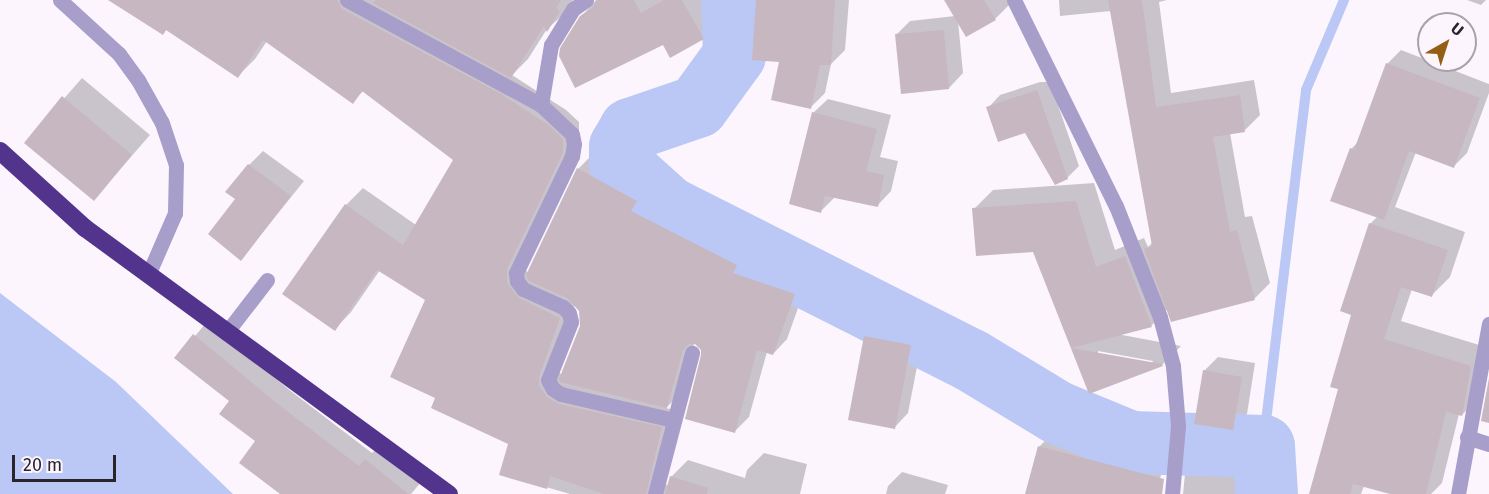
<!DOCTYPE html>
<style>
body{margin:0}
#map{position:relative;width:1489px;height:494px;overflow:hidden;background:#fcf5fe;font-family:"Fira Sans",sans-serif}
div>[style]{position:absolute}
.water>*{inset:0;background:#bbc8f5}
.shadow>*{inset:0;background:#0003}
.stream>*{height:10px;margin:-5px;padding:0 5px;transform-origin:5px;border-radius:5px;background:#bbc8f5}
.river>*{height:63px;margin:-31.5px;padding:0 31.5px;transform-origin:31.5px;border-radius:31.5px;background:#bbc8f5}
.building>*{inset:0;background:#c7b7c1}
.minor>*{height:15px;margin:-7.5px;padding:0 7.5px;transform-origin:7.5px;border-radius:7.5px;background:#a89eca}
.highway>*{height:18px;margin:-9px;padding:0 9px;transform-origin:9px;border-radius:9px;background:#52348d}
span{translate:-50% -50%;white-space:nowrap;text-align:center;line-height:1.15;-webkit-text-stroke:5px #fcf5fe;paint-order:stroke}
.north{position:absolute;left:1417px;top:12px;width:60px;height:60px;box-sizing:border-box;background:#fcf5fe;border:2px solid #a8a2aa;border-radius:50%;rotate:39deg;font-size:16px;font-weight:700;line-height:24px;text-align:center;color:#29252b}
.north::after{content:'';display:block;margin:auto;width:21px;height:27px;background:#945f14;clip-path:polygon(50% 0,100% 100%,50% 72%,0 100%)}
.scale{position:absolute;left:12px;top:455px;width:104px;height:27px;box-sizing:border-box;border:3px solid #29252b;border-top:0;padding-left:8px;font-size:18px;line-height:21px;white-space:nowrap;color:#29252b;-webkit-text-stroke:4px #fcf5fe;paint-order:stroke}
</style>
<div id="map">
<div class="water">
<div style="clip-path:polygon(0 293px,116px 382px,233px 494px,0 494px)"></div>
</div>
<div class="shadow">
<div style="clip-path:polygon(evenodd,111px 0,573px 0,564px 14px,547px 29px,528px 59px,512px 75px,566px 110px,579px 122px,579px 135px,525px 269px,528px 273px,578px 169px,593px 154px,650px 186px,644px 197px,750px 251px,746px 258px,808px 280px,787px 339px,773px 354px,767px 352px,749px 417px,735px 431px,703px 349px,695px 341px,681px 393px,666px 408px,678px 411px,662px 480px,668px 486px,671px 477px,688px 460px,745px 478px,747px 470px,764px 453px,807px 464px,800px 494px,570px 494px,501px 474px,509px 443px,437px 397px,427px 299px,380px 270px,351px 312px,335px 329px,346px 205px,363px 188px,416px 225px,455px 160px,364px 90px,353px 102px,267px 41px,255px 59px,238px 76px,166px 29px,111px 0,575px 304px,580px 310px,582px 326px,562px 376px,556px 367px,555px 358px,575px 304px)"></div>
<div style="clip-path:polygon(596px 0,708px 0,720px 21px,703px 38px,663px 43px,581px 17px)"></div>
<div style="clip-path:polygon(765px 0,849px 0,845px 50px,831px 64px,825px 93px,811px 107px,781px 61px)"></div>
<div style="clip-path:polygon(951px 0,1007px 0,1009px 5px,995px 19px,958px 21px,963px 73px,949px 88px,896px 35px,910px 21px,955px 16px)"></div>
<div style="clip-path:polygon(evenodd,1059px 0,1167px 0,1159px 2px,1171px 93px,1254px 80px,1260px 115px,1245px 130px,1230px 133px,1245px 217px,1252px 216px,1270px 283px,1255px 298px,1168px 309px,1152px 325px,1117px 334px,1181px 346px,1162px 365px,1089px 392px,1034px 250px,974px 209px,993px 190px,1094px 183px,1115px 250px,1144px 238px,1148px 247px,1153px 242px,1111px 11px,1060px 16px,1059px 0,1098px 351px,1153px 361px,1152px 363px,1098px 354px,1098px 351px)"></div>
<div style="clip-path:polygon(1467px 0,1486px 0,1481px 5px)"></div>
<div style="clip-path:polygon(1401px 50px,1489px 84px,1489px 93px,1467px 153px,1454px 166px,1416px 152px,1395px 207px,1465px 232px,1450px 277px,1431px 296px,1412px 289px,1401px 321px,1489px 348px,1480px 396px,1462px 415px,1459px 414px,1442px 483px,1431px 494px,1396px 494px,1364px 486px,1361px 494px,1311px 494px,1340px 388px,1370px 224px,1378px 216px,1351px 149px,1359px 141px,1387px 64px)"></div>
<div style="clip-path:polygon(82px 78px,150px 135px,94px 199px,26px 142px)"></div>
<div style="clip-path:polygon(1040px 82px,1050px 82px,1079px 166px,1067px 178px,1026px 131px,988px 108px,1000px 95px)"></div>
<div style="clip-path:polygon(828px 99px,891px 115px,880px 157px,898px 161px,891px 191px,877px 206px,835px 197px,821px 211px,813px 113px)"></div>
<div style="clip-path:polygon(263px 151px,304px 181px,241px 259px,237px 199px,249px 165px)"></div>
<div style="clip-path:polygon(207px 322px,292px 392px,372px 453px,379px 446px,422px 481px,411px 494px,282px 494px,257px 441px,231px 401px,176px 358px)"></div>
<div style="clip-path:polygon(879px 322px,924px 331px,908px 413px,894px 428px,865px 337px)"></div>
<div style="clip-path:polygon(1218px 357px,1255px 363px,1247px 414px,1233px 429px,1204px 371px)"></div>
<div style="clip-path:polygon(1058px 427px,1166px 456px,1156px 494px,1027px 494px,1040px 446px)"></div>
<div style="clip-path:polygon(1200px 440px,1213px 471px,1242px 473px,1242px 494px,1183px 494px,1187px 453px)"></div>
<div style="clip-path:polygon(902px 472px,948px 485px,945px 494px,886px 494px,888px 486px)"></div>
</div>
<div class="stream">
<div style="left:1263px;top:446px;width:359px;rotate:-83.1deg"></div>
<div style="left:1306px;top:90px;width:98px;rotate:-67.1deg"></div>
</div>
<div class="river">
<div style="left:732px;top:0;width:55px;rotate:87.9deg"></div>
<div style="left:734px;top:55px;width:63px;rotate:126deg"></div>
<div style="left:697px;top:106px;width:71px;rotate:161.1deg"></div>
<div style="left:630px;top:129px;width:20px;rotate:120deg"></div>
<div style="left:620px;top:146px;width:18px;rotate:90deg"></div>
<div style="left:620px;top:164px;width:64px;rotate:41.9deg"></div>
<div style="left:668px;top:207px;width:339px;rotate:26.8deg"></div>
<div style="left:971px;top:360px;width:100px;rotate:31.2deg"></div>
<div style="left:1057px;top:412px;width:79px;rotate:22.3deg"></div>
<div style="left:1130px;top:442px;width:133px;rotate:1.7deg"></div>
<div style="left:1263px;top:446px;width:48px;rotate:86.4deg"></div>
</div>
<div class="building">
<div style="clip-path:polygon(108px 0,337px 0,342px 9px,501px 94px,550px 126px,563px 139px,563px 153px,507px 269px,507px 283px,519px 298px,560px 318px,539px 377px,539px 385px,547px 397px,559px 404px,662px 427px,646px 494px,604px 494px,550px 476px,547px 489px,499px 475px,508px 444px,431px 408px,435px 398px,390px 377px,425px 300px,377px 270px,335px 331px,282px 294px,345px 204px,403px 245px,453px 160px,362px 91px,353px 104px,263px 40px,238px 78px,166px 30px,163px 35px)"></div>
<div style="clip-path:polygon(376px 0,561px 0,556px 8px,560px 11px,547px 32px,544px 26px,511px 78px,373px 3px)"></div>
<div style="clip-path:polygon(634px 0,641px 13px,664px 0,682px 0,704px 39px,670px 58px,663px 45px,575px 88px,559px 56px,560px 48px,580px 16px,592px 8px,597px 0)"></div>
<div style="clip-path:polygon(756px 0,835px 0,831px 65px,820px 65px,811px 109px,771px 100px,779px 62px,752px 60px)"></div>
<div style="clip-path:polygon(944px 0,984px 0,996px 20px,966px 37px)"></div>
<div style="clip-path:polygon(1108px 0,1142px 0,1156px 107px,1240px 95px,1245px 132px,1213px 137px,1230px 232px,1237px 230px,1255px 300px,1171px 322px,1144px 249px,1152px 246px)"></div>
<div style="clip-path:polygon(944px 30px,949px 89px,901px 94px,895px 34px)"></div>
<div style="clip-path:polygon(1386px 63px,1480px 98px,1454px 168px,1409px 151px,1384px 220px,1330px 201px,1350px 148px,1354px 150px)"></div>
<div style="clip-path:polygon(1037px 90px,1068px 179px,1055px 185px,1025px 133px,998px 142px,986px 107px)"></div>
<div style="clip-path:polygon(62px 96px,132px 155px,94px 201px,24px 143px)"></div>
<div style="clip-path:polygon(812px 112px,877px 129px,866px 171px,884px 175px,878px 207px,825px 196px,821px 213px,789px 204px)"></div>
<div style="clip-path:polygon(248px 164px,291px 196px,241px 261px,208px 234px,235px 199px,225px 192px)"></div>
<div style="clip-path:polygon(577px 168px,637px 201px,631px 211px,737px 265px,733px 273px,795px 294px,773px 355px,757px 350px,735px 433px,685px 419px,701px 355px,701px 350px,695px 344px,689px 344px,683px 350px,667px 408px,560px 382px,559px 379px,580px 326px,579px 311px,567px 298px,529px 281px,526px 275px)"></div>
<div style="clip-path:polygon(1076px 201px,1096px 267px,1125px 256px,1152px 327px,1071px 348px,1162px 364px,1163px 366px,1089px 394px,1033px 252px,976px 256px,972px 208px)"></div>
<div style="clip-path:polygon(1369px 223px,1448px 250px,1432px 297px,1401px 287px,1384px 339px,1471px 366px,1462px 416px,1446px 412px,1426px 494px,1390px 494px,1353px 484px,1350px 494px,1309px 494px,1338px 389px,1330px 387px,1351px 315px,1340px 311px)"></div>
<div style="clip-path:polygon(193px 334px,279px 405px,359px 466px,365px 459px,408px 494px,280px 494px,239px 463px,255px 441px,219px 414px,229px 401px,174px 358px)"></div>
<div style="clip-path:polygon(864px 336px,911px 345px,895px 429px,848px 420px)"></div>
<div style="clip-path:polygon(1203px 370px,1242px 377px,1233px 430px,1194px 424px)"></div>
<div style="clip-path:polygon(1489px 378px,1489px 423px,1481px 421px)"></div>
<div style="clip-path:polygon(1038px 446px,1164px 479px,1162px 494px,1025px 494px)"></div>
<div style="clip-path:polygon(670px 476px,708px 488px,707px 494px,665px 494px)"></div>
</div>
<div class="minor">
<div style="left:60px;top:0;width:80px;rotate:42.5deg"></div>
<div style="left:119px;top:54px;width:32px;rotate:54deg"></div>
<div style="left:138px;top:80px;width:49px;rotate:60.8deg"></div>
<div style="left:162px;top:123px;width:44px;rotate:71.6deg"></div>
<div style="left:176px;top:165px;width:48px;rotate:91.2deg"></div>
<div style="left:175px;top:213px;width:68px;rotate:113.5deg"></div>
<div style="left:347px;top:0;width:221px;rotate:28.4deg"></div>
<div style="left:586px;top:0;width:16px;rotate:145deg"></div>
<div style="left:573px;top:9px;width:42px;rotate:121.4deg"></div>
<div style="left:551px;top:45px;width:61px;rotate:99.5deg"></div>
<div style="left:541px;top:105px;width:42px;rotate:43.1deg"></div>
<div style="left:572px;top:134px;width:10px;rotate:79deg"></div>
<div style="left:574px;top:144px;width:12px;rotate:99deg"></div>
<div style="left:572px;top:156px;width:130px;rotate:115.6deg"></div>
<div style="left:516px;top:273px;width:8px;rotate:83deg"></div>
<div style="left:517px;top:281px;width:10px;rotate:53deg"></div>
<div style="left:523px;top:289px;width:44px;rotate:24.2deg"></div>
<div style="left:563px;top:307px;width:8px;rotate:45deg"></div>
<div style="left:569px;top:313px;width:9px;rotate:77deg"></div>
<div style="left:571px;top:322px;width:62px;rotate:111.6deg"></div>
<div style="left:548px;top:380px;width:10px;rotate:61deg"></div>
<div style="left:553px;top:389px;width:9px;rotate:32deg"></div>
<div style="left:561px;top:394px;width:116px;rotate:13deg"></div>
<div style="left:1014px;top:0;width:230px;rotate:63.7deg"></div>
<div style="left:1116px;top:206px;width:119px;rotate:68.4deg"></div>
<div style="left:1160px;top:317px;width:51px;rotate:75.1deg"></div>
<div style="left:1173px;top:366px;width:60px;rotate:85.2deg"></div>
<div style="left:1178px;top:426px;width:68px;rotate:95deg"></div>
<div style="left:226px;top:333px;width:67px;rotate:-52.3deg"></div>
<div style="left:1467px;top:437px;width:23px;rotate:18deg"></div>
<div style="left:655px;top:494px;width:146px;rotate:-75.3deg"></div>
<div style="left:1458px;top:494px;width:173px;rotate:-79.7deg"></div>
</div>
<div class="highway">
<div style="left:0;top:151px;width:115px;rotate:42.2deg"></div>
<div style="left:85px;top:228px;width:451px;rotate:36.2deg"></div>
</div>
<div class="north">U</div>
<div class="scale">20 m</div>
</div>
